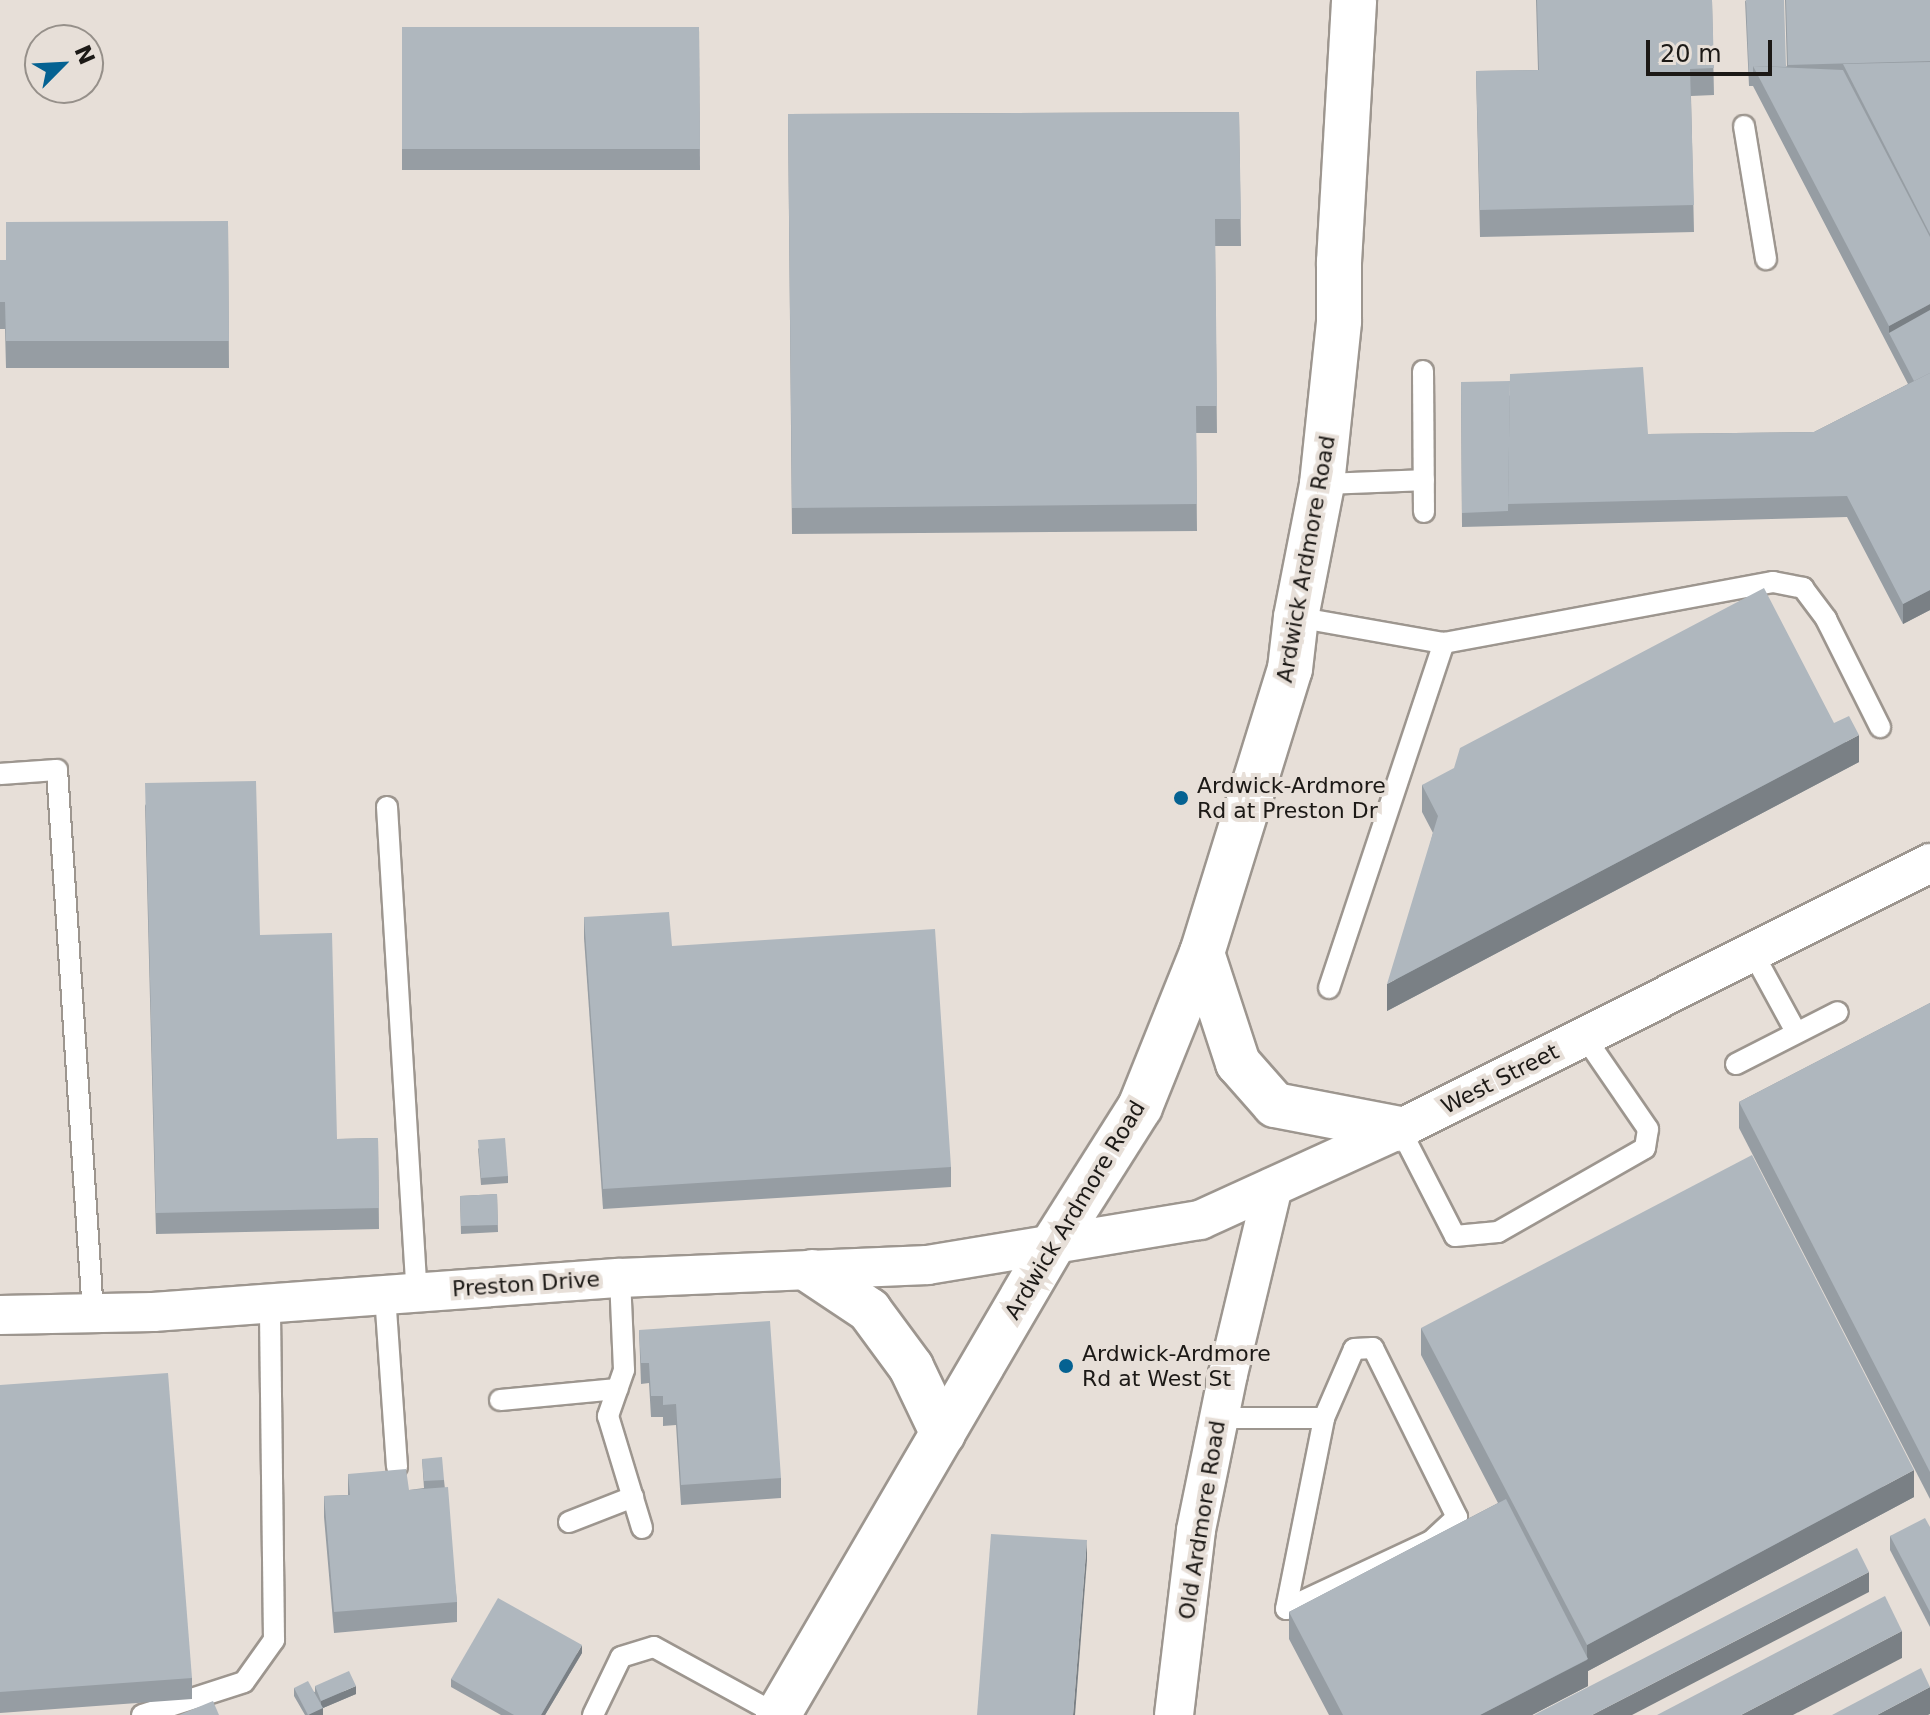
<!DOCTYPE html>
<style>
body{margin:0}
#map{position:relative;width:1930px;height:1715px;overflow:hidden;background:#e7dfd8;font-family:"DejaVu Sans",sans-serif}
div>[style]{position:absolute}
.roads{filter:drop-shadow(2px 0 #9d968f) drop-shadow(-2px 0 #9d968f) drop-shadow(0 2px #9d968f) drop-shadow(0 -2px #9d968f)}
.lane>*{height:20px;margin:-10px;padding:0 10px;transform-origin:10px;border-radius:10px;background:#fff}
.street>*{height:38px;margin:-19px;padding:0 19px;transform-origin:19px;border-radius:19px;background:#fff}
.secondary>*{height:44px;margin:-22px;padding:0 22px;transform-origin:22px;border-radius:22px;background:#fff}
.wall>*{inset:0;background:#969da3}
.shaded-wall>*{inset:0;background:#7a8085}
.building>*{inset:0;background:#afb7be}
.dots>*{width:22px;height:22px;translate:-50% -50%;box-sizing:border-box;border:4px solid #e7dfd8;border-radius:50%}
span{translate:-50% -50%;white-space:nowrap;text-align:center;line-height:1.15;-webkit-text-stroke:8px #e7dfd8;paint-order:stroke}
.street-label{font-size:22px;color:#1c1916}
.poi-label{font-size:22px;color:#1c1916}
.left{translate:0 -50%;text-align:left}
.north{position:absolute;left:24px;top:24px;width:80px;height:80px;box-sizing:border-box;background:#e7dfd8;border:2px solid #96908a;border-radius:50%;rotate:66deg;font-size:22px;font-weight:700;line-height:32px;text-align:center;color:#1c1916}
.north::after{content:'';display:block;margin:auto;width:28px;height:36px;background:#056292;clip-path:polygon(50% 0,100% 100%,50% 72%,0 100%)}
.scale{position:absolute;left:1646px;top:40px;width:126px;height:36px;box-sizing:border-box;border:4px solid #1c1916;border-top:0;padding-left:10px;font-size:24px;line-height:28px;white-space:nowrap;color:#1c1916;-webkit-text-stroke:6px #e7dfd8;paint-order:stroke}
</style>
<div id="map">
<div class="roads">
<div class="lane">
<div style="left:1744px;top:126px;width:135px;rotate:80.6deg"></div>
<div style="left:1423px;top:371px;width:141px;rotate:89.6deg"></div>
<div style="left:1322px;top:484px;width:102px;rotate:-2.2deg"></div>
<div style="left:1296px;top:617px;width:150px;rotate:10deg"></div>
<div style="left:1444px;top:643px;width:335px;rotate:-10.5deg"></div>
<div style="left:1773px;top:582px;width:31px;rotate:11deg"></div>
<div style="left:1803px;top:588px;width:39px;rotate:53deg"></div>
<div style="left:1826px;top:619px;width:121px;rotate:63.4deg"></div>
<div style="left:0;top:774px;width:57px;rotate:-4deg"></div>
<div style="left:57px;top:770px;width:545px;rotate:86.21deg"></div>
<div style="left:387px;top:807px;width:487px;rotate:86.5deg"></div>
<div style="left:1753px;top:953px;width:90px;rotate:61.4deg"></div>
<div style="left:1329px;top:988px;width:364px;rotate:-71.6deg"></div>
<div style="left:1736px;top:1064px;width:114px;rotate:-27deg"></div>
<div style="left:1400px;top:1129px;width:120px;rotate:62.8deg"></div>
<div style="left:1455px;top:1236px;width:43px;rotate:-5.3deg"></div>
<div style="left:1498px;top:1232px;width:169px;rotate:-29.7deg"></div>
<div style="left:1645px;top:1148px;width:19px;rotate:-81deg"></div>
<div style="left:1648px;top:1129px;width:113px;rotate:-124.5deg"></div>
<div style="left:620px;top:1278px;width:92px;rotate:87.5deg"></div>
<div style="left:624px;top:1370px;width:49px;rotate:109.2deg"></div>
<div style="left:608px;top:1416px;width:117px;rotate:73.1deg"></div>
<div style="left:385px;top:1295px;width:172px;rotate:86deg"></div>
<div style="left:500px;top:1400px;width:118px;rotate:-5.4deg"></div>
<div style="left:1219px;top:1418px;width:105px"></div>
<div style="left:1324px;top:1418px;width:75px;rotate:-66.5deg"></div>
<div style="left:1354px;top:1349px;width:19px;rotate:-3deg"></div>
<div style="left:1373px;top:1348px;width:189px;rotate:63.6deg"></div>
<div style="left:1457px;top:1517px;width:35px;rotate:137deg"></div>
<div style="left:1431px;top:1541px;width:160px;rotate:154.9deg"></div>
<div style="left:1286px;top:1609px;width:195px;rotate:-78.7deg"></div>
<div style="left:569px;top:1522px;width:69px;rotate:-21.3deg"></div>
<div style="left:142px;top:1715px;width:107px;rotate:-17.9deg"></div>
<div style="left:244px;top:1682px;width:52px;rotate:-54.5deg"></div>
<div style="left:274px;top:1640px;width:337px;rotate:-90.7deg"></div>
<div style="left:593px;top:1715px;width:64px;rotate:-64.2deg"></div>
<div style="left:621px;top:1657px;width:34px;rotate:-17deg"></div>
<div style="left:654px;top:1647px;width:141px;rotate:28.7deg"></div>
</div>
<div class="street">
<div style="left:0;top:1315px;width:153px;rotate:-1.1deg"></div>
<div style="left:153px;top:1312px;width:468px;rotate:-4.2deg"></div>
<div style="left:620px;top:1278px;width:308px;rotate:-2.4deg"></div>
<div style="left:928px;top:1265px;width:276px;rotate:-9.4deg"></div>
<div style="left:1200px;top:1220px;width:220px;rotate:-24.5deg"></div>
<div style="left:1400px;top:1129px;width:593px;rotate:-26.65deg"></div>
<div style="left:1174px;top:1715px;width:186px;rotate:-83.2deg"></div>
<div style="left:1196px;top:1530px;width:159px;rotate:-78.4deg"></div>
<div style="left:1228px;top:1374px;width:192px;rotate:-76.5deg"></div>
</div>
<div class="secondary">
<div style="left:1202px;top:953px;width:116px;rotate:71.9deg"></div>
<div style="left:1238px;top:1063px;width:56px;rotate:48.6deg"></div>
<div style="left:1275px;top:1105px;width:127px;rotate:10.9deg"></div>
<div style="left:812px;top:1272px;width:69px;rotate:33.7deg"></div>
<div style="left:869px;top:1310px;width:71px;rotate:53.6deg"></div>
<div style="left:911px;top:1367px;width:74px;rotate:64.5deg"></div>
<div style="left:778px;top:1715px;width:543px;rotate:-59.71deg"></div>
<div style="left:1052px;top:1246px;width:165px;rotate:-57.7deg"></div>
<div style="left:1140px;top:1107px;width:166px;rotate:-68.1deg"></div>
<div style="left:1202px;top:953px;width:297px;rotate:-72.8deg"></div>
<div style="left:1290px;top:669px;width:52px;rotate:-83.4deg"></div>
<div style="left:1296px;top:617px;width:136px;rotate:-78.9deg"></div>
<div style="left:1322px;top:484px;width:164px;rotate:-84deg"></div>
<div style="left:1339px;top:321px;width:59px;rotate:-90deg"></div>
<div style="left:1339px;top:262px;width:262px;rotate:-86.7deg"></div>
</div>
</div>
<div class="wall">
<div style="clip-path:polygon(1536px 0,1712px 0,1714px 95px,1691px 96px,1694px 232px,1480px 237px,1476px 71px,1538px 70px)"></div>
<div style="clip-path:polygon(1745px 0,1787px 67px,1785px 0,1930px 0,1930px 610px,1903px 624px,1847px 517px,1462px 527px,1461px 382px,1648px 434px,1814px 432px,1908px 384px,1753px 86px,1749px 86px)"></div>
<div style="clip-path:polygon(402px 27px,699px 27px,700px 170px,402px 170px)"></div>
<div style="clip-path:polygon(1239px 112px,1241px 246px,1215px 246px,1217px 433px,1196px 433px,1197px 531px,792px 534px,788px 114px)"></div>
<div style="clip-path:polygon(228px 221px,229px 368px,6px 368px,5px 329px,0 329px,0 260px,6px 260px)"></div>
<div style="clip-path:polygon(1834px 723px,1859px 762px,1387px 1011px,1433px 833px,1422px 812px,1422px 785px)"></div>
<div style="clip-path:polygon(145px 804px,337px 1139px,378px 1138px,379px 1229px,156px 1234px)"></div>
<div style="clip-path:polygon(584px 917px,672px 946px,951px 1167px,951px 1187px,603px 1209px,584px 938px)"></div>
<div style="clip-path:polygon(1930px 1003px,1930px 1499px,1739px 1128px,1739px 1102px)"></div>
<div style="clip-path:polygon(478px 1148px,508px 1176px,508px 1183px,481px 1185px)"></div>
<div style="clip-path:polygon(497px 1194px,498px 1232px,461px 1234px,460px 1196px)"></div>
<div style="clip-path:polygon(1421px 1328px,1914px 1497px,1588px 1671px,1588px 1686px,1532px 1715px,1329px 1715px,1289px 1639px,1289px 1612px,1498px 1503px,1421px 1355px)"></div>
<div style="clip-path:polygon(639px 1330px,781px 1478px,781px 1498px,681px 1505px,676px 1425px,663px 1426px,663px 1417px,651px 1417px,649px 1383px,641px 1384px)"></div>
<div style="clip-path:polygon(0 1385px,192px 1678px,192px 1699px,0 1713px)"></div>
<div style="clip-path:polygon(422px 1459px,444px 1480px,457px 1602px,457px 1622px,334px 1633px,324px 1517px,324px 1496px,348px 1495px,348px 1474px,409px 1490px,424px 1488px)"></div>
<div style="clip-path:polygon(1930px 1527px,1930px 1627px,1890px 1550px,1890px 1536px)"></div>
<div style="clip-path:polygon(582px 1653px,545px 1715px,501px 1715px,451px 1687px,451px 1679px)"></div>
<div style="clip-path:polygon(315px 1686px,356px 1694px,323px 1708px,323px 1715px,305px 1715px,294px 1696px,294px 1688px,315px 1692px)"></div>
</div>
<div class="shaded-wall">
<div style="clip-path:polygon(1930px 304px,1930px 325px,1889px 333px,1889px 326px)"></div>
<div style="clip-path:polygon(1930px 590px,1930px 610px,1903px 624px,1903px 604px)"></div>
<div style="clip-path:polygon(1859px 735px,1859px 762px,1387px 1011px,1387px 984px)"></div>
<div style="clip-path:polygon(1914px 1470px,1914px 1497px,1588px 1671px,1588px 1686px,1532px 1715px,1480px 1715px,1587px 1660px,1587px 1645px)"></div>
<div style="clip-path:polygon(1087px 1540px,1087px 1560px,1075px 1715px,1073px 1715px)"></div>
<div style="clip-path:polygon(1869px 1572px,1869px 1592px,1632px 1715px,1592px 1715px)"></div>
<div style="clip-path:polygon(1902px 1631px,1902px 1658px,1793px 1715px,1741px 1715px)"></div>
<div style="clip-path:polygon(582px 1645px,582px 1653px,545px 1715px,541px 1715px)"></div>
<div style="clip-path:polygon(356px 1686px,356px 1694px,323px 1708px,323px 1715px,308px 1715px,321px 1708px,321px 1701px)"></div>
<div style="clip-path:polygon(1930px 1687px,1930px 1714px,1928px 1715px,1877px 1715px)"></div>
</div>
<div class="building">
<div style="clip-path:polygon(1537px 0,1712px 0,1714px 68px,1690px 69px,1694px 205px,1480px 210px,1476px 71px,1539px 70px)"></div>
<div style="clip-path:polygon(1746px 0,1784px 0,1786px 67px,1753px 66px,1753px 72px,1749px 72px)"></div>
<div style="clip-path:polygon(1786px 0,1930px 0,1930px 61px,1788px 65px)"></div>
<div style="clip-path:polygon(402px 27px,699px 27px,700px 149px,402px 149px)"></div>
<div style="clip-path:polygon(1930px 62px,1930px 234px,1843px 64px)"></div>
<div style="clip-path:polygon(1753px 66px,1843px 70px,1930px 237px,1930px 304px,1889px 326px)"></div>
<div style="clip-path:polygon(1239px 112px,1241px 219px,1215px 219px,1217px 406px,1196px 406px,1197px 504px,792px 508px,788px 114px)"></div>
<div style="clip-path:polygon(228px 221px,229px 341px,6px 341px,5px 302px,0 302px,0 260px,6px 260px,6px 222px)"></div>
<div style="clip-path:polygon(1930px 310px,1930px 373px,1914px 381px,1889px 333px)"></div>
<div style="clip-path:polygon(1643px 367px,1648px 434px,1814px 432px,1930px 373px,1930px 590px,1903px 604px,1847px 496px,1508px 504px,1510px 374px)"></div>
<div style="clip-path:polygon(1510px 381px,1508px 511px,1462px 513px,1461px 382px)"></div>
<div style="clip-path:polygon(1764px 588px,1834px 723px,1849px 716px,1859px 735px,1387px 984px,1438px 816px,1422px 785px,1454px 768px,1460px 748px)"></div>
<div style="clip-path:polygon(256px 781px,260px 935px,332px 933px,337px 1139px,378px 1138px,379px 1208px,156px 1213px,145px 783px)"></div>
<div style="clip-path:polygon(669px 912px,672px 946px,935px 929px,951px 1167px,603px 1189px,584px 917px)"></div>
<div style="clip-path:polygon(1930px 1003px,1930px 1472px,1739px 1102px)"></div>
<div style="clip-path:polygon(505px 1138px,508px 1176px,481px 1178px,478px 1140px)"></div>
<div style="clip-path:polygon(1752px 1155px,1914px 1470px,1587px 1645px,1421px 1328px)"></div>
<div style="clip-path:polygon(497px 1194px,498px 1225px,461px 1226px,460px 1196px)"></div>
<div style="clip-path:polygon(770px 1321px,781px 1478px,681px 1485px,676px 1404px,663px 1405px,663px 1396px,651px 1396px,649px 1363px,641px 1363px,639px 1330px)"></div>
<div style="clip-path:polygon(168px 1373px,192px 1678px,0 1692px,0 1385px)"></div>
<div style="clip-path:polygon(442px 1457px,444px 1480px,424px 1481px,422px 1459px)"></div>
<div style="clip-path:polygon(406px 1469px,409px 1490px,448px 1487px,457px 1602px,334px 1612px,324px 1496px,350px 1495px,348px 1474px)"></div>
<div style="clip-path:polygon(1506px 1499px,1588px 1659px,1480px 1715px,1343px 1715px,1289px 1612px)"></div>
<div style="clip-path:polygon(1925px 1518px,1930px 1527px,1930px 1612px,1890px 1536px)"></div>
<div style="clip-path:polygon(991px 1534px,1087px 1540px,1073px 1715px,977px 1715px)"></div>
<div style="clip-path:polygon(1857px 1548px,1869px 1572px,1592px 1715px,1534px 1715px)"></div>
<div style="clip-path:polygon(1885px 1596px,1902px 1631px,1741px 1715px,1657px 1715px)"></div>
<div style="clip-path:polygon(498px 1598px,582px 1645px,541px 1715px,514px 1715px,451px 1679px)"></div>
<div style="clip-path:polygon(1921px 1668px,1930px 1687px,1877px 1715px,1832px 1715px)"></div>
<div style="clip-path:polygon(349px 1671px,356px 1686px,321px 1701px,315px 1686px)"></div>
<div style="clip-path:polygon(308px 1681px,323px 1708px,308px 1715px,294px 1688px)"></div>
<div style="clip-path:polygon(213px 1701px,219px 1715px,179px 1715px)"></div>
</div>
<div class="dots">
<div style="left:1181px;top:798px;background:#056292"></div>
<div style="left:1066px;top:1366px;background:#056292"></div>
</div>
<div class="street-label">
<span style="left:1306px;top:559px;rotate:-80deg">Ardwick Ardmore Road</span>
<span style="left:1500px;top:1079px;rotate:-27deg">West Street</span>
<span style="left:1075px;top:1210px;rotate:-59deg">Ardwick Ardmore Road</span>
<span style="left:526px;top:1284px;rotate:-4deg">Preston Drive</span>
<span style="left:1202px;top:1520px;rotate:-81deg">Old Ardmore Road</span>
</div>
<div class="poi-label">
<span class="left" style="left:1197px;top:798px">Ardwick-Ardmore<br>Rd at Preston Dr</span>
<span class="left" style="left:1082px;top:1366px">Ardwick-Ardmore<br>Rd at West St</span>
</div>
<div class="north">N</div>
<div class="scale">20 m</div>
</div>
